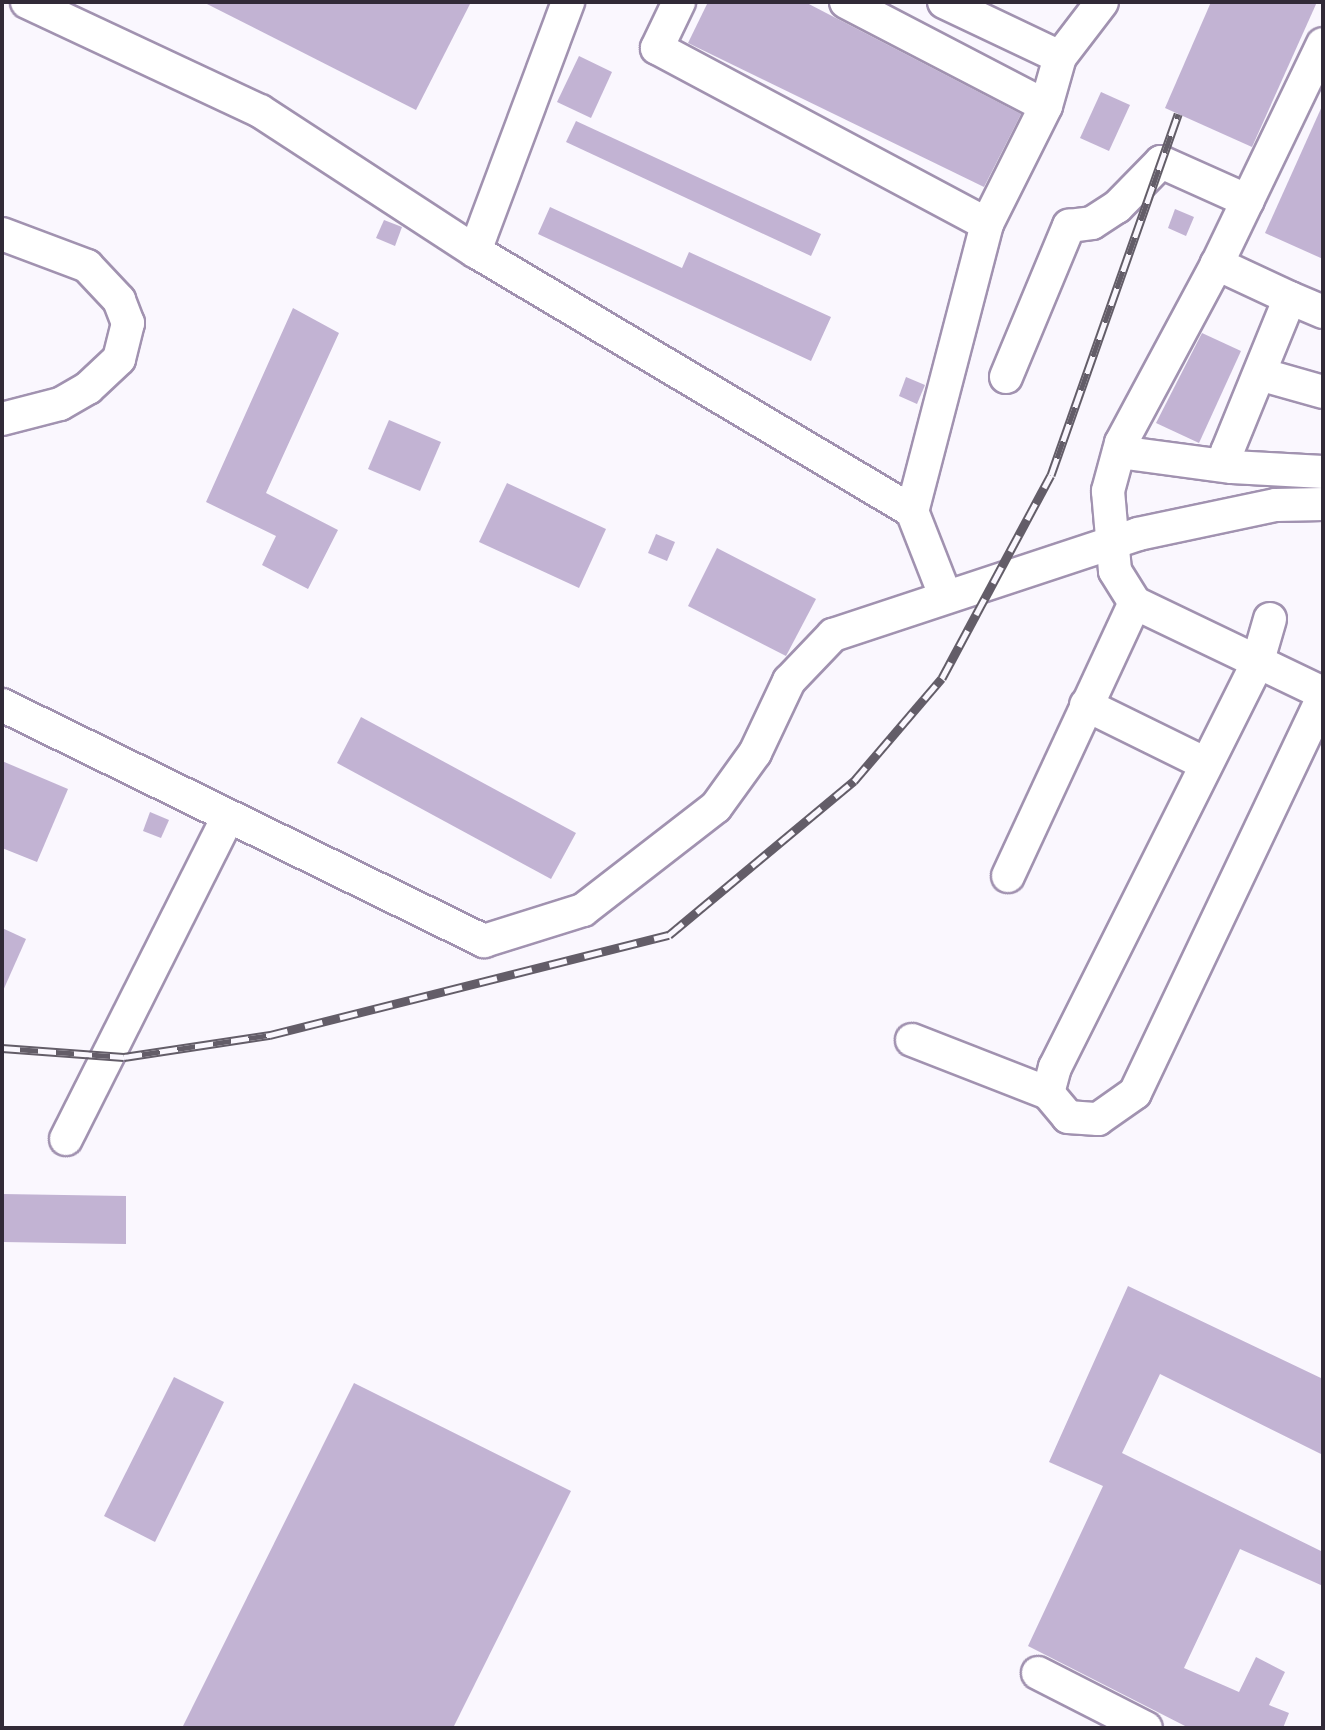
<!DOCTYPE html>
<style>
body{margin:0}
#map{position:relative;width:1325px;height:1730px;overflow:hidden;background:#faf7fe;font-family:Commissioner,sans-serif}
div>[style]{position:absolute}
.building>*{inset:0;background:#c2b3d3}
.roads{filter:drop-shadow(2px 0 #a192b0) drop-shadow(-2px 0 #a192b0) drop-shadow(0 2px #a192b0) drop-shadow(0 -2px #a192b0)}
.minor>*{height:32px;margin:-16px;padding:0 16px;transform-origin:16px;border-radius:16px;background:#fff}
.rail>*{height:9px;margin-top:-4.5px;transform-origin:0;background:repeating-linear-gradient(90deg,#faf7fe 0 18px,#635d68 0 36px);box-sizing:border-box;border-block:2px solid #635d68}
span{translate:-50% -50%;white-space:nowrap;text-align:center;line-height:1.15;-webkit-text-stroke:7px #faf7fe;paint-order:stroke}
.frame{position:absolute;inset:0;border:4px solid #312a37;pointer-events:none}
</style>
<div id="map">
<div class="building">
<div style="clip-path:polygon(203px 2px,471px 2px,416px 110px)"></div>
<div style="clip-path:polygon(708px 2px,805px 2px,1021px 114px,984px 187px,688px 43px)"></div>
<div style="clip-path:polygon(1211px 2px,1317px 2px,1252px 147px,1165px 108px)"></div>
<div style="clip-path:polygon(579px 56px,612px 72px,591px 118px,557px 102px)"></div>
<div style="clip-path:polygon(1101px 92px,1130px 105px,1109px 151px,1080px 138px)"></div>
<div style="clip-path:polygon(1323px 104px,1323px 259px,1265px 233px)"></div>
<div style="clip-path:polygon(576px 121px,821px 234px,811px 256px,566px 142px)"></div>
<div style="clip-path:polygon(550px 207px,682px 268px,689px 252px,831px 317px,811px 361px,538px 234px)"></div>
<div style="clip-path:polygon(1175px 209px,1194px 217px,1186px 236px,1168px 228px)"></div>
<div style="clip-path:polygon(384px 220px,402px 227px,395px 246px,376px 238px)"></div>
<div style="clip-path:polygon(293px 308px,339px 333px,266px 493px,338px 530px,308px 589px,262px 565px,276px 536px,206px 502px)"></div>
<div style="clip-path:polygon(1202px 333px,1241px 351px,1199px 443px,1156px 423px)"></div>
<div style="clip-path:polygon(906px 377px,925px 385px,917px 404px,899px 396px)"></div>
<div style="clip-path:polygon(389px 420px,441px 442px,420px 491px,368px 469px)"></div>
<div style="clip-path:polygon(507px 483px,606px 529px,579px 588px,479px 542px)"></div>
<div style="clip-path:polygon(656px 534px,675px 542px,667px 561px,648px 553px)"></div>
<div style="clip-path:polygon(717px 548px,816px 599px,786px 656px,688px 606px)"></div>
<div style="clip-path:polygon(361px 717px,576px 833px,551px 879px,337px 763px)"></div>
<div style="clip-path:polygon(2px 761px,68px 789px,37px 862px,2px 848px)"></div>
<div style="clip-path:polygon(150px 812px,169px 820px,161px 838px,143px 831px)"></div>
<div style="clip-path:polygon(2px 928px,26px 939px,2px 993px)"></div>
<div style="clip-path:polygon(2px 1194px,126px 1196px,126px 1244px,2px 1242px)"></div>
<div style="clip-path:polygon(1128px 1286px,1323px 1379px,1323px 1455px,1160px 1374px,1122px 1453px,1323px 1552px,1323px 1586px,1240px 1549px,1184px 1668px,1239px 1692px,1256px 1657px,1285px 1672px,1269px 1705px,1289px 1713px,1283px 1728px,1189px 1728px,1028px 1646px,1103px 1486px,1049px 1462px)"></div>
<div style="clip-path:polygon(174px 1377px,224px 1402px,155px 1542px,104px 1516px)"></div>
<div style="clip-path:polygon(354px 1383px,571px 1491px,453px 1728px,182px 1728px)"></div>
</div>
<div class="roads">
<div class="minor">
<div style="left:27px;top:2px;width:257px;rotate:25.1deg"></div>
<div style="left:260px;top:111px;width:257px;rotate:33.1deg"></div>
<div style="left:475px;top:251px;width:508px;rotate:30.75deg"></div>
<div style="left:912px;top:511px;width:90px;rotate:68.6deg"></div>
<div style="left:679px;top:2px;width:51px;rotate:115.6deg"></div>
<div style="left:657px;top:48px;width:374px;rotate:28.1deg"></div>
<div style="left:846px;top:2px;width:225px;rotate:27.5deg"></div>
<div style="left:1046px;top:106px;width:132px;rotate:116.6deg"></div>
<div style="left:987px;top:224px;width:297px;rotate:104.6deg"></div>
<div style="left:944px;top:2px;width:128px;rotate:25.4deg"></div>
<div style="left:1046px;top:106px;width:51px;rotate:-74.1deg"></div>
<div style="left:1060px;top:57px;width:69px;rotate:-52.6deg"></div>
<div style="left:2px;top:234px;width:91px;rotate:20.6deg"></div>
<div style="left:87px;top:266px;width:47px;rotate:46.7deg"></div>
<div style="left:119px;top:300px;width:25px;rotate:69deg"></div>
<div style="left:128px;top:323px;width:37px;rotate:104deg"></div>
<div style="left:119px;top:359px;width:42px;rotate:136.9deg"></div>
<div style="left:88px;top:388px;width:32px;rotate:150deg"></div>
<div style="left:60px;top:404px;width:60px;rotate:165.5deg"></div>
<div style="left:475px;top:251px;width:266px;rotate:-69.5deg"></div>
<div style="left:1217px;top:264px;width:203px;rotate:118.2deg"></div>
<div style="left:1121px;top:443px;width:50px;rotate:105.2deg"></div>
<div style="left:1108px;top:491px;width:80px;rotate:85deg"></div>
<div style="left:1115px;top:571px;width:38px;rotate:58deg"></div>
<div style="left:1135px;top:603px;width:208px;rotate:25.6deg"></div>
<div style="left:1290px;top:298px;width:36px;rotate:23deg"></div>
<div style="left:1263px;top:375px;width:62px;rotate:15.8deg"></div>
<div style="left:1006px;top:377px;width:164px;rotate:-67.4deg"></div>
<div style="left:1069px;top:226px;width:23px;rotate:-7deg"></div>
<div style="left:1092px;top:223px;width:30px;rotate:-33deg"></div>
<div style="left:1117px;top:207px;width:63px;rotate:-45.6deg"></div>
<div style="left:1161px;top:162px;width:95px;rotate:24.1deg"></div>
<div style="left:1119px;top:452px;width:114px;rotate:7.6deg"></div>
<div style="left:1232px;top:467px;width:16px;rotate:-108deg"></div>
<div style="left:1227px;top:452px;width:166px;rotate:-67.8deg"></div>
<div style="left:1290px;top:298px;width:81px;rotate:-155deg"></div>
<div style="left:1217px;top:264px;width:244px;rotate:-64.3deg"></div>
<div style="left:1232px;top:467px;width:91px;rotate:3.1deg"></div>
<div style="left:1270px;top:619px;width:47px;rotate:106.1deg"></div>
<div style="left:1257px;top:664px;width:451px;rotate:116.6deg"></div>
<div style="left:1055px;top:1067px;width:27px;rotate:105deg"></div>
<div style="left:1048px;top:1093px;width:31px;rotate:50deg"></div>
<div style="left:1068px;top:1117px;width:30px;rotate:4deg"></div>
<div style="left:1098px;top:1119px;width:45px;rotate:-35.1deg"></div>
<div style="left:1135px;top:1093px;width:438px;rotate:-64.6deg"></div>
<div style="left:2px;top:705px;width:537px;rotate:26.09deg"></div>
<div style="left:484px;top:941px;width:104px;rotate:-17.4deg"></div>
<div style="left:583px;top:910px;width:168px;rotate:-37.8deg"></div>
<div style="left:716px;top:807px;width:67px;rotate:-54.2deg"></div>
<div style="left:755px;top:753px;width:80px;rotate:-64.7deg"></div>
<div style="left:789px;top:681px;width:64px;rotate:-46.3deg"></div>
<div style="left:833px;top:635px;width:321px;rotate:-18.3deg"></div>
<div style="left:1138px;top:534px;width:141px;rotate:-11.9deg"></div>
<div style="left:1276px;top:505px;width:47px;rotate:-1.2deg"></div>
<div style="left:1086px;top:705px;width:134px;rotate:26.2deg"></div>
<div style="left:1008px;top:876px;width:301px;rotate:-65.1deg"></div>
<div style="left:912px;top:1040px;width:146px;rotate:21.3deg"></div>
<div style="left:66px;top:1139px;width:360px;rotate:-63.3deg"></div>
<div style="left:1038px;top:1673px;width:121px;rotate:27deg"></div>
</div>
</div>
<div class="rail">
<div style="left:2px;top:1048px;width:122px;rotate:4.2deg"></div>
<div style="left:124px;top:1057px;width:148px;rotate:-8.6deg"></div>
<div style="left:270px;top:1035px;width:411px;rotate:-14.1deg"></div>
<div style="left:669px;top:935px;width:241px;rotate:-39.8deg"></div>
<div style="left:854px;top:781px;width:135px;rotate:-49.5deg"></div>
<div style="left:942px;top:678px;width:230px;rotate:-61.8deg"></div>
<div style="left:1051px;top:475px;width:383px;rotate:-70.6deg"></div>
</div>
<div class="frame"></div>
</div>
